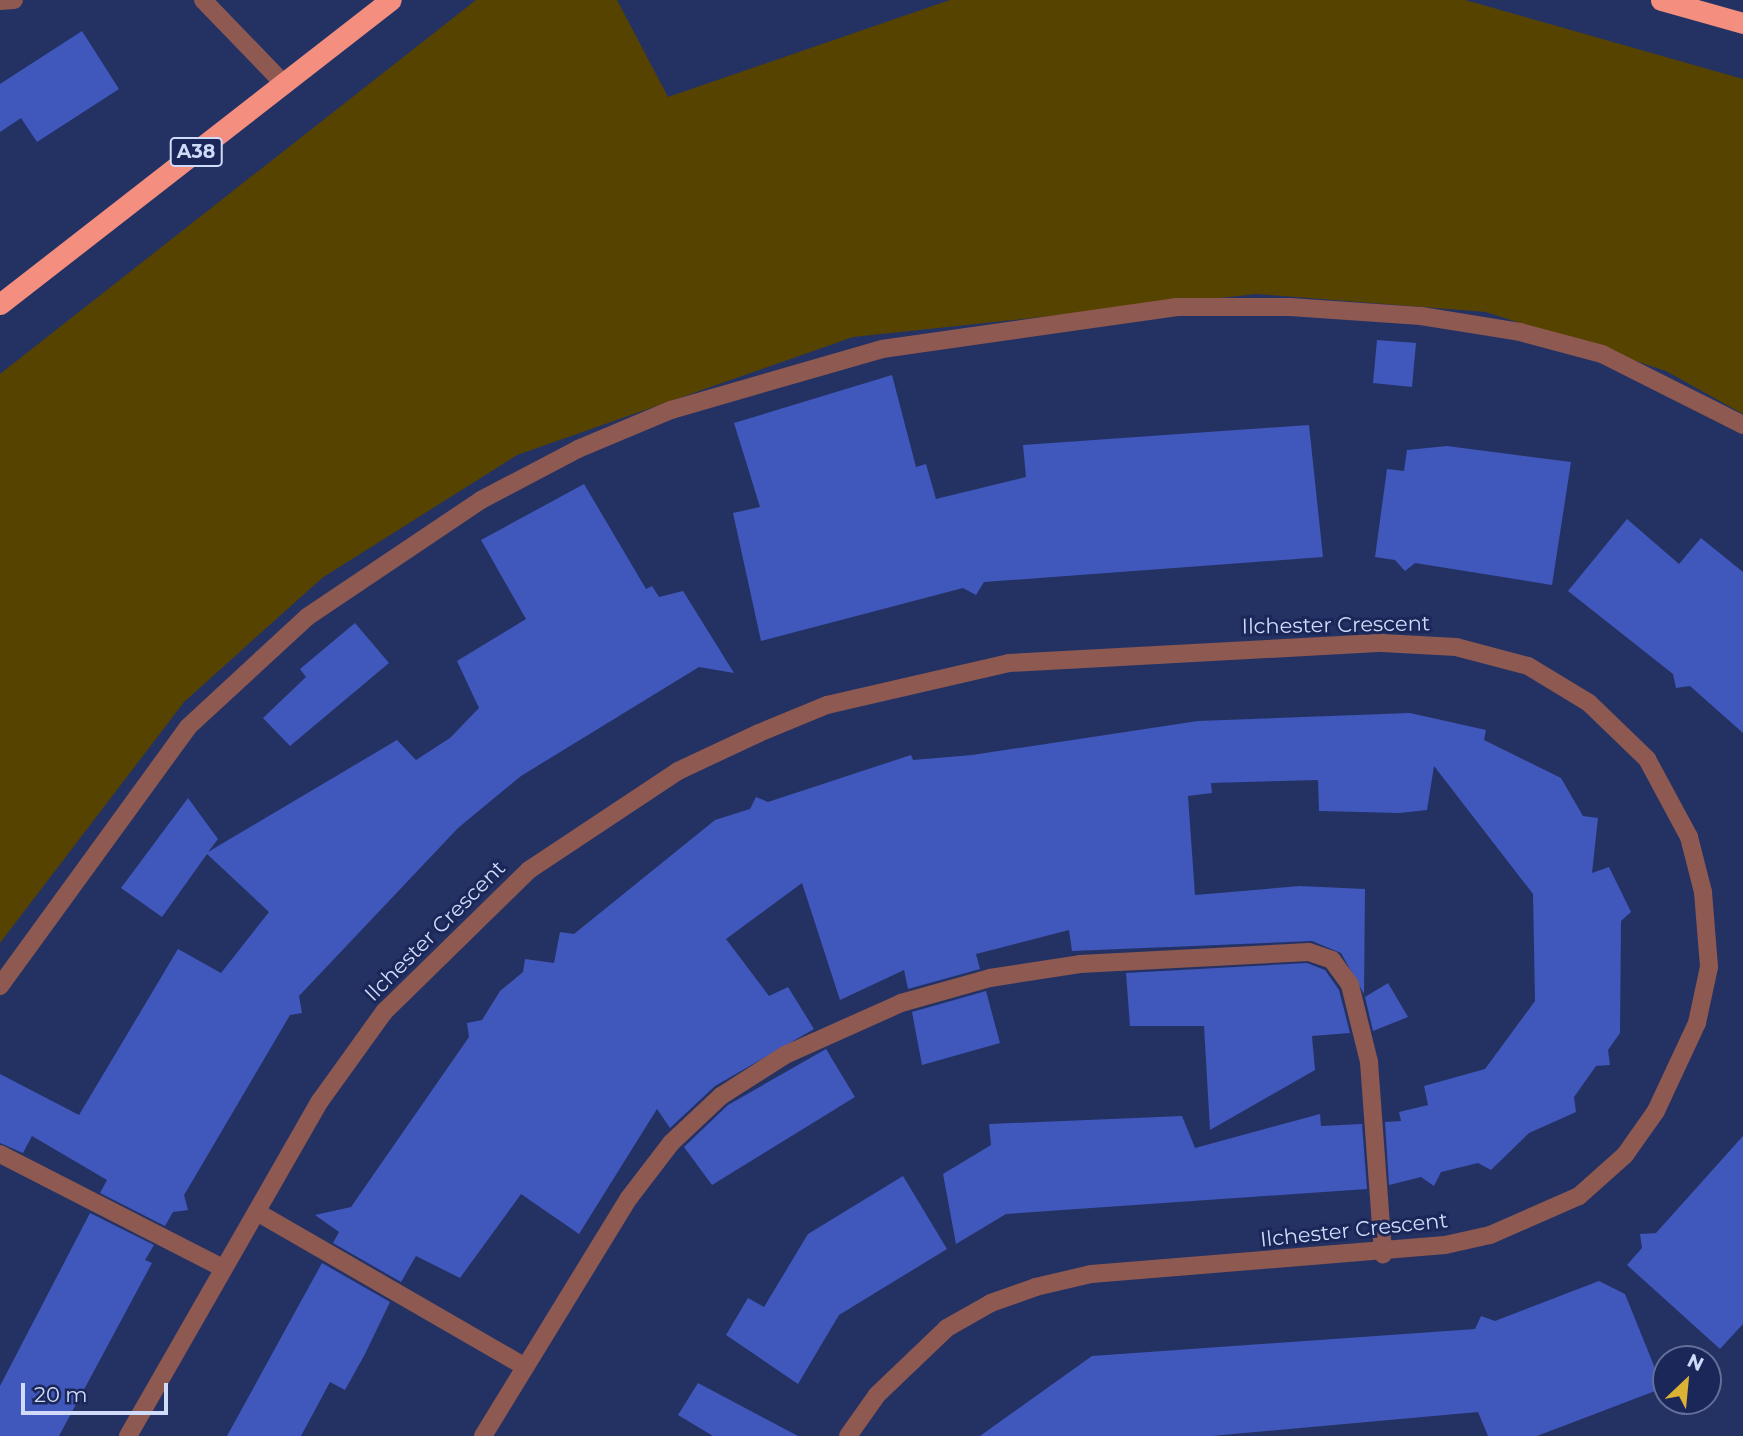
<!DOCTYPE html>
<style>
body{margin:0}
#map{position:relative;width:1743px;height:1436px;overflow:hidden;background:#243263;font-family:Montserrat,sans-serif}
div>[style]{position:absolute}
.green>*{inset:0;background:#574300}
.building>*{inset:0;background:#4057bb}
.lane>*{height:18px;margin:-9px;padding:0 9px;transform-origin:9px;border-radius:9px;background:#8e5951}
.street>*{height:18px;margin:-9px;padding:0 9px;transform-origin:9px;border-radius:9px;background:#8e5951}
.highway>*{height:21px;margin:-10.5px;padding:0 10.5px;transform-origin:10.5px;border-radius:10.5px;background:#f48e7e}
span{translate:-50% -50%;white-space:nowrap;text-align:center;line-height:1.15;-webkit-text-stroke:6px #1b2758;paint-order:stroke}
.shield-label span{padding:2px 5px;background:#1b2758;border:2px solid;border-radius:5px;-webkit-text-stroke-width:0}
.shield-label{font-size:19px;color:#cfdbf9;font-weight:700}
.street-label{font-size:21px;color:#cfdbf9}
.north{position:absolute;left:1652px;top:1345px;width:70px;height:70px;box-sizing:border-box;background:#1b2758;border:2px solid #636f98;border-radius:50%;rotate:26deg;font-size:19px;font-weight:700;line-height:28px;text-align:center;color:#cfdbf9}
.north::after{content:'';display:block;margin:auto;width:24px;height:32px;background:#dbb233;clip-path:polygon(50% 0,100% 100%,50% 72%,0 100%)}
.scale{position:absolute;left:21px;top:1383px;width:147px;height:32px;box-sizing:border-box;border:4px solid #cfdbf9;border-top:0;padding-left:9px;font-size:21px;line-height:24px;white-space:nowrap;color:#cfdbf9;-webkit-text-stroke:5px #1b2758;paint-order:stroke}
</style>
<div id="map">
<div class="green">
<div style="clip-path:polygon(476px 0,617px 0,668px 97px,950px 0,1465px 0,1743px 79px,1743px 414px,1666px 371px,1486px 312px,1257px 294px,853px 337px,517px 455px,322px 578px,184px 702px,0 943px,0 374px)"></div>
</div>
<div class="building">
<div style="clip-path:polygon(82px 31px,119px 89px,37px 142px,21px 118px,0 132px,0 84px)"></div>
<div style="clip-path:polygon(1377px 340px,1416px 343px,1412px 387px,1373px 383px)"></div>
<div style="clip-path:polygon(892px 375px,916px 467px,926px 464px,936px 499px,1026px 477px,1023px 445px,1309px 425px,1323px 557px,984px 582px,976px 595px,963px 588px,761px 641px,733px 513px,760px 507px,734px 423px)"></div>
<div style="clip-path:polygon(1447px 446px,1571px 462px,1552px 585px,1415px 563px,1405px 571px,1395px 560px,1375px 557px,1387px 469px,1404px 471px,1407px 450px)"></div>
<div style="clip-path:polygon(584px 484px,646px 589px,652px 586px,659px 597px,683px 591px,734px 673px,699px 667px,521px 776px,458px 828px,299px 996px,302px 1013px,290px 1015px,193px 1180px,184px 1195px,188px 1210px,173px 1212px,165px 1226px,100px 1193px,107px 1180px,32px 1136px,23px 1153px,0 1143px,0 1074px,79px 1115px,178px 949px,221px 973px,269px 912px,207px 854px,162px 917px,121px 888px,188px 798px,218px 839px,208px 852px,397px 740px,416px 760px,450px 738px,479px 708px,457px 661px,526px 619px,481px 540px)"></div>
<div style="clip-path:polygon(1627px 519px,1679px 564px,1701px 538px,1743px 572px,1743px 733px,1690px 686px,1676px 688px,1673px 674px,1568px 591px)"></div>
<div style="clip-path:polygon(355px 623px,389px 663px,290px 746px,263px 718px,306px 677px,300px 669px)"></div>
<div style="clip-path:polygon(1410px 713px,1486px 730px,1484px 740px,1561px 778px,1583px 816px,1598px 818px,1592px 873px,1609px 867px,1631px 912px,1621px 921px,1620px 1033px,1608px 1050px,1610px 1065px,1596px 1066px,1574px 1097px,1576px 1112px,1529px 1133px,1491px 1170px,1478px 1163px,1441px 1172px,1434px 1186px,1421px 1177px,1389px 1185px,1385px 1122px,1401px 1121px,1399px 1112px,1428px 1105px,1424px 1086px,1485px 1069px,1535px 1001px,1533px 894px,1434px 766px,1427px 810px,1400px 813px,1319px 811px,1318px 780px,1211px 783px,1212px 793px,1188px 796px,1195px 895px,1300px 886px,1365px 889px,1364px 994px,1341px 953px,1312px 941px,1072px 951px,1069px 930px,976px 954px,980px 969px,908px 989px,904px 970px,840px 1000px,802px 883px,726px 939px,769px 996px,788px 987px,814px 1029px,715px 1086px,670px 1128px,657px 1109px,579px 1234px,521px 1194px,460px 1278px,416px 1256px,401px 1282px,333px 1243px,339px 1232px,315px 1215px,351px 1207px,469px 1037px,467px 1023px,482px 1020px,500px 991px,523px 972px,525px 959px,554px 963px,560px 932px,574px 934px,715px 820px,750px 809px,756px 797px,768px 802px,911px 755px,913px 760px,972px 755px,1198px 721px)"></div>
<div style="clip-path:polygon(1307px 963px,1325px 970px,1339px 990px,1350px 1033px,1312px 1036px,1315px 1070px,1210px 1130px,1204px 1026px,1130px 1026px,1126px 973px)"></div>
<div style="clip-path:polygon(1388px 983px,1408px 1017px,1373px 1031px,1365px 997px)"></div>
<div style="clip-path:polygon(986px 991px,1000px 1043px,922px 1065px,912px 1012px)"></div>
<div style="clip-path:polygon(826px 1049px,855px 1097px,712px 1185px,684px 1147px,728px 1105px)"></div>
<div style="clip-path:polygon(1320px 1114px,1321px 1126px,1362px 1124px,1367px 1189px,1006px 1214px,956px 1244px,943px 1174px,991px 1145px,989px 1124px,1182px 1116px,1195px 1148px)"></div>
<div style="clip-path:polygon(1743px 1136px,1743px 1324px,1720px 1349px,1627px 1265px,1642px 1248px,1640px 1234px,1656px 1233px)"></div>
<div style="clip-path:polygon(903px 1176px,947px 1249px,839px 1315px,798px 1384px,726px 1335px,748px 1298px,764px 1307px,808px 1234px)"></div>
<div style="clip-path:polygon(90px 1213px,154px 1245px,145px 1260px,152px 1263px,59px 1436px,0 1436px,0 1386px)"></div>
<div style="clip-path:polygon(322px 1263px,390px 1302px,365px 1354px,345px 1390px,330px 1382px,301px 1436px,227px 1436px)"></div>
<div style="clip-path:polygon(1599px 1281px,1625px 1294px,1663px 1388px,1537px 1436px,1488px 1436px,1478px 1412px,1212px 1436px,980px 1436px,1092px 1356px,1475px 1329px,1481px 1316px,1495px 1321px)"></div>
<div style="clip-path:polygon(698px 1383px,798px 1436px,713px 1436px,678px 1415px)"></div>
</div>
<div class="lane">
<div style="left:203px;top:0;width:118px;rotate:46deg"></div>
<div style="left:0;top:1px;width:14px;rotate:-4deg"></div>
<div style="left:0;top:986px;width:320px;rotate:-54deg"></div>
<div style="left:188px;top:727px;width:162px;rotate:-42.7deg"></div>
<div style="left:307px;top:617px;width:210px;rotate:-33.9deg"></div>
<div style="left:481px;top:500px;width:110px;rotate:-27.7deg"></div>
<div style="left:578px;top:449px;width:101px;rotate:-22.8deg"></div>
<div style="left:671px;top:410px;width:220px;rotate:-16.1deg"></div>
<div style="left:882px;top:349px;width:298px;rotate:-8.1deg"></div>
<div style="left:1177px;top:307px;width:113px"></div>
<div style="left:1290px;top:307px;width:131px;rotate:3.9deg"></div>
<div style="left:1421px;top:316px;width:100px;rotate:9.2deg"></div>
<div style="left:1520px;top:332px;width:85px;rotate:15deg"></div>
<div style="left:1602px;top:354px;width:158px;rotate:26.7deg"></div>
<div style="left:0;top:1154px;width:248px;rotate:27.1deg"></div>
<div style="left:257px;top:1212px;width:306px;rotate:30deg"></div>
<div style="left:483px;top:1436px;width:279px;rotate:-58.5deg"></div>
<div style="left:629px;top:1198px;width:69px;rotate:-52.6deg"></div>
<div style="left:671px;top:1143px;width:69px;rotate:-43.2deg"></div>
<div style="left:721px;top:1096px;width:76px;rotate:-32.6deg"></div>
<div style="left:785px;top:1055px;width:127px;rotate:-24.1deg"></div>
<div style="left:901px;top:1003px;width:92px;rotate:-15.7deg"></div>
<div style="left:990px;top:978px;width:91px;rotate:-8.8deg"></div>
<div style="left:1080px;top:964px;width:229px;rotate:-3deg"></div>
<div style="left:1309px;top:952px;width:24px;rotate:19deg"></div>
<div style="left:1332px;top:960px;width:31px;rotate:54deg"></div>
<div style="left:1350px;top:985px;width:79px;rotate:76.1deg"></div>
<div style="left:1369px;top:1062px;width:193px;rotate:85.8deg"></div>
</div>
<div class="street">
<div style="left:128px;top:1436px;width:386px;rotate:-60.2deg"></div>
<div style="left:320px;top:1101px;width:110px;rotate:-54.3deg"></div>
<div style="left:384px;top:1012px;width:203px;rotate:-44.4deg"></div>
<div style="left:529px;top:870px;width:179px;rotate:-33.6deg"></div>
<div style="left:678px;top:771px;width:89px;rotate:-25.1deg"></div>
<div style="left:759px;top:733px;width:74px;rotate:-22.4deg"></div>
<div style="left:827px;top:705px;width:187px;rotate:-13deg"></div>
<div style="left:1009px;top:663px;width:374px;rotate:-3.1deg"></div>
<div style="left:1382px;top:643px;width:74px;rotate:3.1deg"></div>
<div style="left:1456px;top:647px;width:74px;rotate:14.8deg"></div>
<div style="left:1528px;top:666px;width:71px;rotate:31.2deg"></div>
<div style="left:1589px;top:703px;width:81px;rotate:44deg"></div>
<div style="left:1647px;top:759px;width:89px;rotate:61.7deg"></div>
<div style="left:1689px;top:837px;width:57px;rotate:75.7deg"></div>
<div style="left:1703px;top:892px;width:75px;rotate:85.4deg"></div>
<div style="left:1709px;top:967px;width:57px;rotate:102.1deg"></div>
<div style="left:1697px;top:1023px;width:97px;rotate:115deg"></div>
<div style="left:1656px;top:1111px;width:54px;rotate:125.2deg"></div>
<div style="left:1625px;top:1155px;width:62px;rotate:138.3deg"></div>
<div style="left:1579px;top:1196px;width:97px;rotate:156.3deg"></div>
<div style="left:1490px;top:1235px;width:46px;rotate:167.5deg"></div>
<div style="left:1445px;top:1245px;width:355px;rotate:175.3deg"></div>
<div style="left:1091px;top:1274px;width:57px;rotate:166.7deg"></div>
<div style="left:1036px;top:1287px;width:48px;rotate:160.4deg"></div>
<div style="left:991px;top:1303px;width:51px;rotate:150.4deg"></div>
<div style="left:947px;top:1328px;width:97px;rotate:136.3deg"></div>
<div style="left:877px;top:1395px;width:50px;rotate:125.3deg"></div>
</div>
<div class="highway">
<div style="left:1661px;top:0;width:85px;rotate:15.7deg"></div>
<div style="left:0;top:304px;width:495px;rotate:-37.9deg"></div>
</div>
<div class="shield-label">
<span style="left:196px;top:152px">A38</span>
</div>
<div class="street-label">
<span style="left:1336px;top:625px;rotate:-1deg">Ilchester Crescent</span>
<span style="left:435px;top:931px;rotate:-45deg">Ilchester Crescent</span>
<span style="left:1354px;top:1230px;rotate:-6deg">Ilchester Crescent</span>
</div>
<div class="north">N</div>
<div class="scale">20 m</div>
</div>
